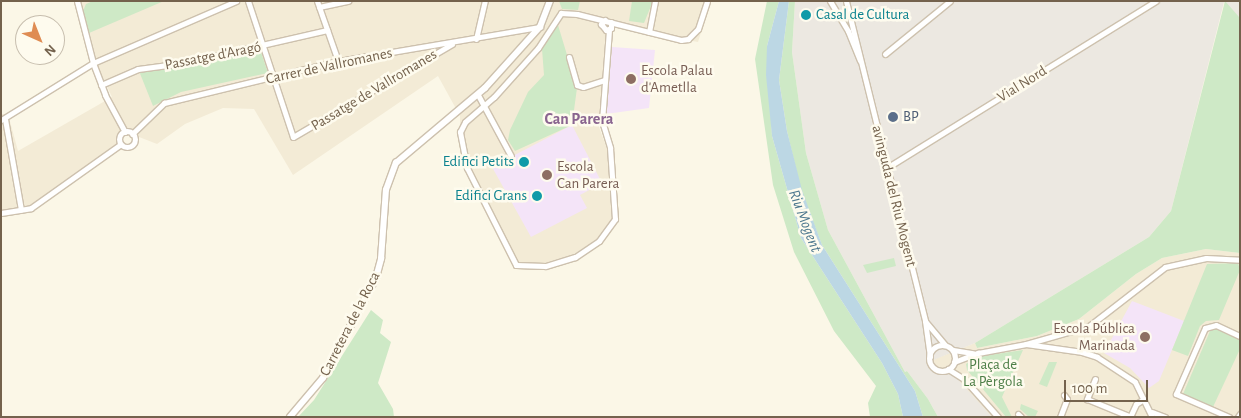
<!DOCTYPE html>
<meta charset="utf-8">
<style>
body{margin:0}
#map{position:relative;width:1241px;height:418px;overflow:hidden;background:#fbf7e7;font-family:"Alegreya Sans",sans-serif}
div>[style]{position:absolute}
.residential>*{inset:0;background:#f3ebd6}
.industrial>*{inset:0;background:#ece8e1}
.education>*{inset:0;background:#f4e4f8}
.green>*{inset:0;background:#cee9c6}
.water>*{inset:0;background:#bcd7e4}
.roads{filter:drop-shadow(1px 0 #cdc1ae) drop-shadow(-1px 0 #cdc1ae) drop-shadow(0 1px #cdc1ae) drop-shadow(0 -1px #cdc1ae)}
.minor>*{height:5px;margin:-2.5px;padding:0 2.5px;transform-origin:2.5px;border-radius:2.5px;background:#fff}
.minor>.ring{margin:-2.5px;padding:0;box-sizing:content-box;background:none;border:5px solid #fff;border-radius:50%}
.tertiary>*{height:5.5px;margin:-2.75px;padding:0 2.75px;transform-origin:2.75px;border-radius:2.75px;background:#fff}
.dots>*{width:14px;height:14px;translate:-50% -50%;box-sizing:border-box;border:2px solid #fefbee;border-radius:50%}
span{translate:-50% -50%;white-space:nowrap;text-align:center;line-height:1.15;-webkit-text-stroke:5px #fefbee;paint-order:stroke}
.culture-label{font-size:15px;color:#0d838f}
.left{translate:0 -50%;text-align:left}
.right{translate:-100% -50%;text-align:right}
.street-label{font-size:15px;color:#74624d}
.education-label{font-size:15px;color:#785e54}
.service-label{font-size:15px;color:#4e5e75}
.park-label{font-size:15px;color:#4e7f48}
.neighbourhood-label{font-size:16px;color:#8a6590;font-weight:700}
.water-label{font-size:16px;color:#4b768d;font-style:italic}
.frame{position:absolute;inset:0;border:2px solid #74624d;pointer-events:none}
.north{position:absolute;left:15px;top:15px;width:50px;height:50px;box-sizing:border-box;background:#fefbee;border:1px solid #c7beae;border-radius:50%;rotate:136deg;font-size:14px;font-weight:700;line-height:20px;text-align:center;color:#74624d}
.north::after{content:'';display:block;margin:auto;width:18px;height:22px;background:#df8c53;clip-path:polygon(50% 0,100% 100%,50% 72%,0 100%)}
.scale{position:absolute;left:1064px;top:380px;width:84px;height:22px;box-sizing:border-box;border:2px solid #74624d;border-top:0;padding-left:6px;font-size:15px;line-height:18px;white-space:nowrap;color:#74624d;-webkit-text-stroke:4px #fefbee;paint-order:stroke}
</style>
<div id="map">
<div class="residential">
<div style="clip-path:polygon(81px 1px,711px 1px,698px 42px,606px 26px,599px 127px,607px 149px,613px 219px,599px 239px,572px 255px,538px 265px,523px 264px,509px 259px,460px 160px,460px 116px,438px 76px,293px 175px,254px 109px,223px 108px,185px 124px,157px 144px,134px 135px,126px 127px,119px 143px,30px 207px,1px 213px,1px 114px,8px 114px,18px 151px,112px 97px,99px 70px)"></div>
<div style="clip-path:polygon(1206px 249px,1240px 253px,1240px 417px,992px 417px,949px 373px,931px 371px,925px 363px,975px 343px,977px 348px,1037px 336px,1079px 319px,1136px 274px,1162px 258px)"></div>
</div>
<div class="industrial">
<div style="clip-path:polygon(795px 1px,1240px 1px,1240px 18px,1224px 2px,1171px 211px,1149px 237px,975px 343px,926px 363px,931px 371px,953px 374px,992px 417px,938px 417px,928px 399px,907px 371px,905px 372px,828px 230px,806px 153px,792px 52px)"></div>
</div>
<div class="education">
<div style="clip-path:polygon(612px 47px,655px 50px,649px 108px,606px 114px)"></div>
<div style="clip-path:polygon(572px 125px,602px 183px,580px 195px,587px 208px,531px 237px,492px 167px)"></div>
<div style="clip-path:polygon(1132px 301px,1184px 321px,1159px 381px,1149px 388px,1130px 368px,1104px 353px)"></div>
</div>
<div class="green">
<div style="clip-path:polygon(93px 1px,164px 1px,89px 33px,83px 11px,86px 4px)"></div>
<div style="clip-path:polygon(559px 1px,580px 1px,578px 10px,562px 9px)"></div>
<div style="clip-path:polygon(632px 1px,653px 1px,644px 23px,629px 21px)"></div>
<div style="clip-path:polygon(767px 1px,779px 1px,767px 46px,772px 136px,801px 238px,882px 363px,898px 394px,903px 417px,870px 417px,868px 403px,876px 386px,834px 331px,794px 252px,773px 185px,755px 59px)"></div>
<div style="clip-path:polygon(789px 1px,795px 1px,792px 52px,806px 153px,828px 230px,905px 372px,907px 371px,928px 399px,938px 417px,923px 417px,915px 391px,822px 245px,801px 190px,787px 131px,779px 80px)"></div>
<div style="clip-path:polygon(1225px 1px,1240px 18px,1240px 253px,1206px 249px,1162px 258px,1136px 274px,1079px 319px,1037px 336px,977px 348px,975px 343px,1149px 237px,1171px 211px)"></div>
<div style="clip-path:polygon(558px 25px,577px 88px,572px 125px,515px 151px,508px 140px,510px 130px,528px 92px,544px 75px,542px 49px)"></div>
<div style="clip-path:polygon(260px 49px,268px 73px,181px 92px,153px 106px,139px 71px,169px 66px,173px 68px)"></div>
<div style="clip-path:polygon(894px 258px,896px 266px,867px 273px,863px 265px)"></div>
<div style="clip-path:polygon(1207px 264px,1238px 263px,1240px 270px,1219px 320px,1206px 321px,1200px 326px,1188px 356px,1172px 350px)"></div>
<div style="clip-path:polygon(371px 310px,383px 320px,380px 333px,391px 342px,378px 383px,393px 409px,394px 417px,298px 417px,314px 400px)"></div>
<div style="clip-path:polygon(1215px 328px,1240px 339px,1240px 349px,1213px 407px,1183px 394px,1210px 331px)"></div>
<div style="clip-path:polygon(1023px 350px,1002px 397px,1012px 417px,1006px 417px,967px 370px,966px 364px,976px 357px)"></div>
<div style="clip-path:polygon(1049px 362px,1057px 362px,1047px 387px,1039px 384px)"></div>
<div style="clip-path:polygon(1021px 404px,1038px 411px,1035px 417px,1029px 417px,1020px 409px)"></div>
</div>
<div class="water">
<div style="clip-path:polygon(779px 1px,789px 1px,779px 80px,787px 131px,802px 190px,822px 245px,915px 391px,923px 417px,903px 417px,898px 394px,882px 363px,801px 238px,772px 136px,766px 75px,767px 46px)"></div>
</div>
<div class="roads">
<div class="minor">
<div style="left:77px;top:1px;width:64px;rotate:75.5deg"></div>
<div style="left:93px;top:63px;width:34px;rotate:69deg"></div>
<div style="left:105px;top:95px;width:42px;rotate:61.6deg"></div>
<div style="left:248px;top:1px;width:143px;rotate:71.7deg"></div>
<div style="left:293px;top:137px;width:184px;rotate:-30.3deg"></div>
<div style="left:317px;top:1px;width:64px;rotate:70.7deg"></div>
<div style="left:830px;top:1px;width:35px;rotate:59deg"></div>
<div style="left:848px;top:31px;width:32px;rotate:68deg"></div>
<div style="left:846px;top:1px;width:330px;rotate:76.1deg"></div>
<div style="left:925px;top:321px;width:36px;rotate:82deg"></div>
<div style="left:319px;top:7px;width:30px;rotate:-12deg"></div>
<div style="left:605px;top:20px;width:6px;rotate:135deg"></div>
<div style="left:601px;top:24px;width:8px;rotate:50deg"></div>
<div style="left:606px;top:30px;width:5px;rotate:-22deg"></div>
<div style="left:611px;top:28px;width:6px;rotate:-90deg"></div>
<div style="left:609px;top:30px;width:91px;rotate:94.4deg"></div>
<div style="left:602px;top:121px;width:28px;rotate:73deg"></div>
<div style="left:610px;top:148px;width:71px;rotate:86deg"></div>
<div style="left:615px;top:219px;width:27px;rotate:126deg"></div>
<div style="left:599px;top:241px;width:29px;rotate:146deg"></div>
<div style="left:575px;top:257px;width:31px;rotate:163deg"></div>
<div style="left:545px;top:266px;width:29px;rotate:-178deg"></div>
<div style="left:516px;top:265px;width:109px;rotate:-116.8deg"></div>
<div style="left:467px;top:168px;width:37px;rotate:-101deg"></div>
<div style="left:460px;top:132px;width:11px;rotate:-63deg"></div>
<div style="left:465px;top:122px;width:38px;rotate:-41deg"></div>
<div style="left:494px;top:97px;width:66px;rotate:-48.1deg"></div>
<div style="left:538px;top:48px;width:42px;rotate:-56.7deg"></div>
<div style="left:561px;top:13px;width:16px;rotate:4deg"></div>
<div style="left:577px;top:14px;width:107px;rotate:14deg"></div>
<div style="left:681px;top:40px;width:7px;rotate:-8deg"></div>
<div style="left:688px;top:39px;width:14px;rotate:-45deg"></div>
<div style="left:698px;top:29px;width:29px;rotate:-72deg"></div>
<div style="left:649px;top:32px;width:32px;rotate:-79deg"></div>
<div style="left:476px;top:39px;width:39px;rotate:-77deg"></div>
<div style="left:885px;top:54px;width:84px;rotate:-39.2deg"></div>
<div style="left:569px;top:57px;width:29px;rotate:74deg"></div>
<div style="left:577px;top:85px;width:6px;rotate:18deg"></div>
<div style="left:583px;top:87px;width:23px;rotate:-18deg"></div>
<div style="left:101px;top:85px;width:40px;rotate:-23.4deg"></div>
<div style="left:138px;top:69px;width:45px;rotate:-7.6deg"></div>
<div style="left:183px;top:63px;width:148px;rotate:-12.9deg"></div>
<div style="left:478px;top:95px;width:69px;rotate:61.6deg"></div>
<div style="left:5px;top:119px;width:92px;rotate:80deg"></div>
<div style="left:1px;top:120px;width:108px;rotate:-31.8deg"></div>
<div style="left:93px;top:63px;width:156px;rotate:-23.4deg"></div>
<div class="ring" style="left:119px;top:131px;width:11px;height:11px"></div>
<div style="left:132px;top:134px;width:45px;rotate:-44.1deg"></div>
<div style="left:164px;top:103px;width:179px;rotate:-13.6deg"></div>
<div style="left:338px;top:61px;width:205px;rotate:-9.6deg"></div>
<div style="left:888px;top:167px;width:315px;rotate:-31.8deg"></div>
<div style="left:1px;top:213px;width:30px;rotate:-9deg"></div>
<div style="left:31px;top:208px;width:110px;rotate:-35.4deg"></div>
<div style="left:925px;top:321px;width:31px;rotate:50deg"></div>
<div style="left:1026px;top:344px;width:66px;rotate:-15.9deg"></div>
<div style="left:1089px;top:326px;width:96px;rotate:-37.8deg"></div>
<div style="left:1165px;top:267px;width:42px;rotate:-12.4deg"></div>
<div style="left:1206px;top:258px;width:34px;rotate:3deg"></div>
<div class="ring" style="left:929px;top:345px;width:21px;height:21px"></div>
<div style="left:953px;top:350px;width:20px;rotate:9deg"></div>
<div style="left:954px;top:362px;width:26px;rotate:-21deg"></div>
<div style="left:978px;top:353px;width:49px;rotate:-10.6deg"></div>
<div style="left:1026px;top:344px;width:57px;rotate:8.1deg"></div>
<div style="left:1082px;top:352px;width:16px;rotate:18deg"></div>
<div style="left:1097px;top:357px;width:45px;rotate:33.3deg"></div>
<div style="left:1135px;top:382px;width:39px;rotate:64deg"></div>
<div style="left:948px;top:369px;width:19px;rotate:32deg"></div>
<div style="left:964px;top:379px;width:51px;rotate:48.2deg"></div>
<div style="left:1095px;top:379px;width:22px;rotate:112deg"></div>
<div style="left:1087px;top:399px;width:48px;rotate:22.2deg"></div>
<div style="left:1152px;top:412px;width:14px;rotate:21deg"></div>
<div style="left:1018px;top:414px;width:4px;rotate:45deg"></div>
<div style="left:1060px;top:417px;width:19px;rotate:-69deg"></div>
<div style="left:1067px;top:399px;width:5px;rotate:-127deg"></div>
<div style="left:1130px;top:417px;width:14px;rotate:-65deg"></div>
<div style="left:1136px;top:404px;width:9px;rotate:-32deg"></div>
<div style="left:1229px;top:417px;width:58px;rotate:-156.5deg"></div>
<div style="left:1176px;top:394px;width:72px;rotate:-66.3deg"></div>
<div style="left:1205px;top:328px;width:11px;rotate:-15deg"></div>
<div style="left:1216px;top:325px;width:26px;rotate:25deg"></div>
<div style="left:1238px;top:417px;width:4px;rotate:-56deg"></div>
</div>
<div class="tertiary">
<div style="left:290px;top:417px;width:51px;rotate:-49.8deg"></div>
<div style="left:323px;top:378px;width:113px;rotate:-62.1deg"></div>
<div style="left:376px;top:278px;width:20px;rotate:-75deg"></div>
<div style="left:381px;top:259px;width:69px;rotate:-85.9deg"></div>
<div style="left:386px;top:190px;width:29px;rotate:-70deg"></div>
<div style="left:396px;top:163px;width:116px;rotate:-40.1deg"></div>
<div style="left:485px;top:88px;width:82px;rotate:-48deg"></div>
<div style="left:540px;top:27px;width:28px;rotate:-69deg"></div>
</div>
</div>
<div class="dots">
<div style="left:806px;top:15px;background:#0f9aa8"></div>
<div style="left:631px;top:79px;background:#8d6e63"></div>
<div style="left:893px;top:117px;background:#5c6f8a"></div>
<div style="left:524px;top:162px;background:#0f9aa8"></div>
<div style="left:547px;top:175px;background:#8d6e63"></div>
<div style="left:537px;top:196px;background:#0f9aa8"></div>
<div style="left:1145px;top:337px;background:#8d6e63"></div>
</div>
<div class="culture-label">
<span class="left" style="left:816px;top:15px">Casal de Cultura</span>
<span class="right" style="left:514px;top:162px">Edifici Petits</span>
<span class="right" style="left:527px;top:196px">Edifici Grans</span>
</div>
<div class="street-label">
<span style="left:213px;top:56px;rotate:-11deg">Passatge d'Aragó</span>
<span style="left:329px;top:66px;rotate:-12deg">Carrer de Vallromanes</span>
<span style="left:1022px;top:84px;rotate:-32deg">Vial Nord</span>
<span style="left:374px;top:90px;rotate:-31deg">Passatge de Vallromanes</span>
<span style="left:894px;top:196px;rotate:76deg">avinguda del Riu Mogent</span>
<span style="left:350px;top:324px;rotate:-63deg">Carretera de la Roca</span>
</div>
<div class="education-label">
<span class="left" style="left:641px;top:79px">Escola Palau<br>d'Ametlla</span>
<span class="left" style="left:557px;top:175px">Escola<br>Can Parera</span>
<span class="right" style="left:1135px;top:337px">Escola Pública<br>Marinada</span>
</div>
<div class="service-label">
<span class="left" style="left:903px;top:117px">BP</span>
</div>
<div class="park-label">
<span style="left:993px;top:373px">Plaça de<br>La Pèrgola</span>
</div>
<div class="neighbourhood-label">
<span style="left:579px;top:119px">Can Parera</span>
</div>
<div class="water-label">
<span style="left:805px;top:221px;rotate:69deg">Riu Mogent</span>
</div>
<div class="frame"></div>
<div class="north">N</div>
<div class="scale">100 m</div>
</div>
